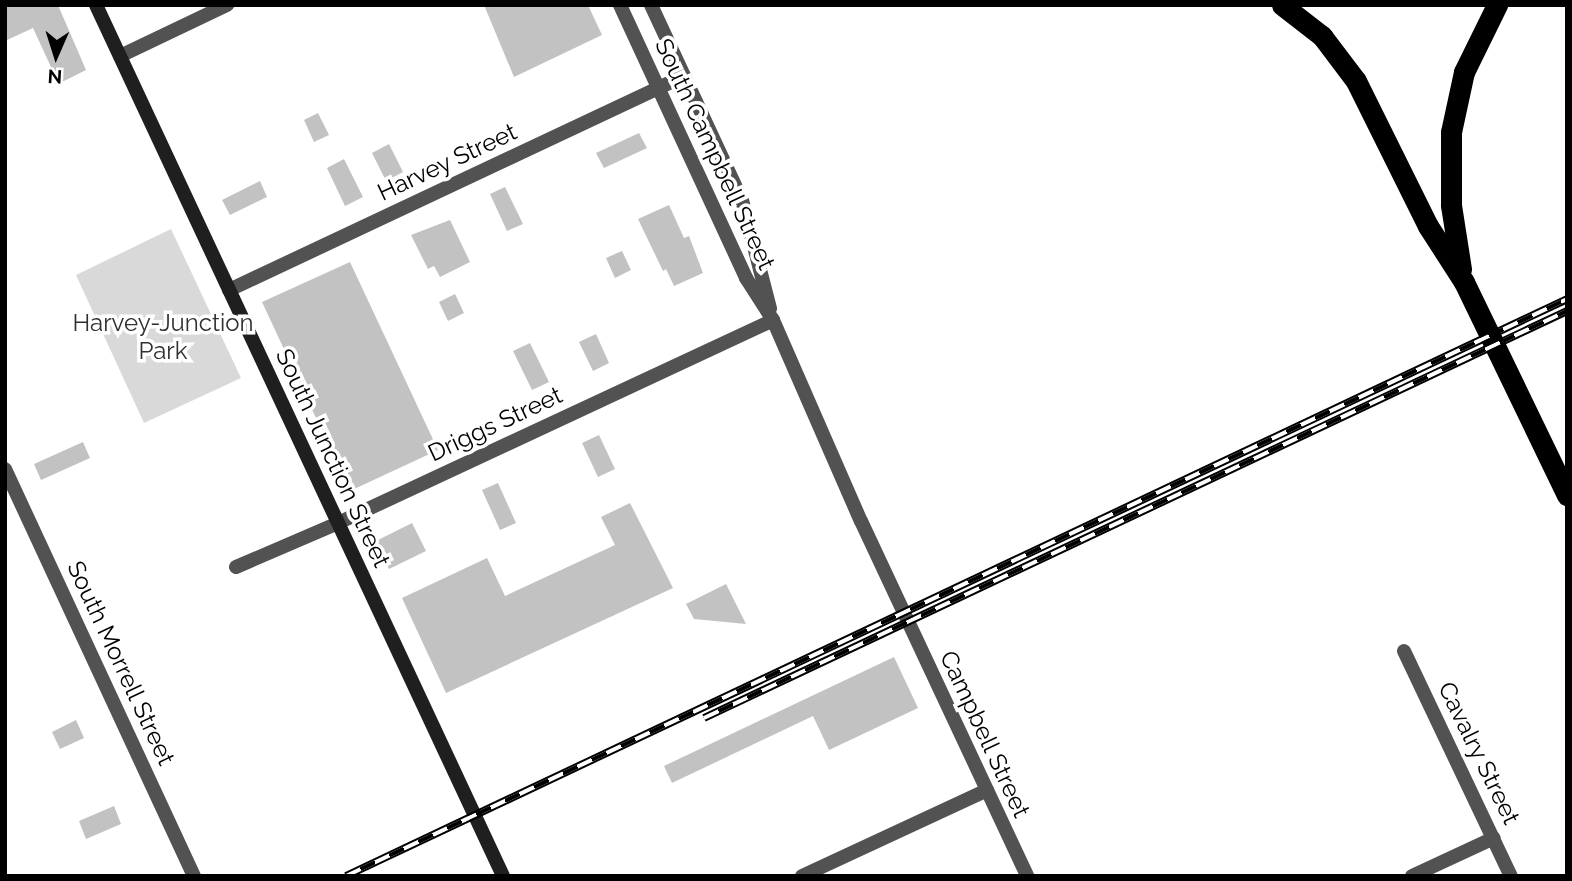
<!DOCTYPE html>
<style>
body{margin:0}
#map{position:relative;width:1572px;height:881px;overflow:hidden;background:#fff;font-family:Raleway,sans-serif}
div>[style]{position:absolute}
.green>*{inset:0;background:#d9d9d9}
.building>*{inset:0;background:#c2c2c2}
.street>*{height:14px;margin:-7px;padding:0 7px;transform-origin:7px;border-radius:7px;background:#525252}
.secondary>*{height:14px;margin:-7px;padding:0 7px;transform-origin:7px;border-radius:7px;background:#1f1f1f}
.highway>*{height:21px;margin:-10.5px;padding:0 10.5px;transform-origin:10.5px;border-radius:10.5px;background:#000}
.rail>*{height:8px;margin-top:-4px;transform-origin:0;background:repeating-linear-gradient(90deg,#fff 0 16px,#000 0 32px);box-sizing:border-box;border-block:2px solid #000}
span{translate:-50% -50%;white-space:nowrap;text-align:center;line-height:1.15;-webkit-text-stroke:7px #fff;paint-order:stroke}
.street-label{font-size:24px;color:#000}
.park-label{font-size:24px;color:#303030}
.frame{position:absolute;inset:0;border:7px solid #000;pointer-events:none}
.north{position:absolute;left:21px;top:21px;width:70px;height:70px;-webkit-text-stroke:5px #fff;paint-order:stroke;rotate:183deg;font-size:19px;font-weight:700;line-height:28px;text-align:center;color:#000}
.north::after{content:'';display:block;margin:auto;width:24px;height:32px;background:#000;clip-path:polygon(50% 0,100% 100%,50% 72%,0 100%)}
</style>
<div id="map">
<div class="green">
<div style="clip-path:polygon(171px 229px,241px 378px,144px 423px,76px 275px)"></div>
</div>
<div class="building">
<div style="clip-path:polygon(5px 5px,58px 5px,86px 70px,56px 85px,48px 68px,51px 67px,33px 28px,5px 41px)"></div>
<div style="clip-path:polygon(484px 5px,588px 5px,602px 35px,514px 77px)"></div>
<div style="clip-path:polygon(318px 113px,329px 135px,314px 142px,304px 120px)"></div>
<div style="clip-path:polygon(639px 133px,647px 148px,604px 168px,596px 153px)"></div>
<div style="clip-path:polygon(389px 144px,403px 172px,386px 181px,372px 153px)"></div>
<div style="clip-path:polygon(344px 159px,363px 197px,345px 206px,327px 168px)"></div>
<div style="clip-path:polygon(260px 181px,267px 197px,230px 215px,222px 200px)"></div>
<div style="clip-path:polygon(505px 187px,523px 224px,507px 231px,490px 194px)"></div>
<div style="clip-path:polygon(669px 205px,684px 238px,689px 236px,703px 273px,674px 286px,666px 269px,663px 271px,638px 219px)"></div>
<div style="clip-path:polygon(450px 220px,470px 262px,440px 277px,434px 266px,428px 269px,411px 235px)"></div>
<div style="clip-path:polygon(622px 251px,631px 270px,615px 278px,606px 258px)"></div>
<div style="clip-path:polygon(350px 262px,438px 450px,350px 491px,262px 302px)"></div>
<div style="clip-path:polygon(455px 294px,464px 313px,448px 321px,439px 302px)"></div>
<div style="clip-path:polygon(596px 334px,609px 363px,593px 371px,579px 342px)"></div>
<div style="clip-path:polygon(530px 343px,549px 382px,532px 390px,513px 351px)"></div>
<div style="clip-path:polygon(599px 435px,615px 469px,598px 477px,582px 443px)"></div>
<div style="clip-path:polygon(83px 442px,90px 458px,41px 480px,34px 464px)"></div>
<div style="clip-path:polygon(498px 483px,516px 523px,500px 530px,482px 490px)"></div>
<div style="clip-path:polygon(630px 503px,673px 588px,446px 693px,402px 598px,487px 558px,505px 596px,615px 545px,601px 517px)"></div>
<div style="clip-path:polygon(412px 523px,426px 551px,389px 569px,376px 541px)"></div>
<div style="clip-path:polygon(726px 584px,746px 624px,694px 619px,686px 604px)"></div>
<div style="clip-path:polygon(894px 657px,918px 708px,829px 750px,813px 716px,672px 783px,664px 766px)"></div>
<div style="clip-path:polygon(76px 720px,84px 738px,60px 749px,52px 732px)"></div>
<div style="clip-path:polygon(114px 806px,121px 824px,86px 839px,79px 821px)"></div>
</div>
<div class="street">
<div style="left:620px;top:5px;width:301px;rotate:65.2deg"></div>
<div style="left:746px;top:278px;width:50px;rotate:57.3deg"></div>
<div style="left:773px;top:320px;width:219px;rotate:66.4deg"></div>
<div style="left:861px;top:521px;width:392px;rotate:64.9deg"></div>
<div style="left:651px;top:5px;width:215px;rotate:65deg"></div>
<div style="left:742px;top:200px;width:112px;rotate:75.5deg"></div>
<div style="left:120px;top:56px;width:119px;rotate:-25.5deg"></div>
<div style="left:229px;top:290px;width:503px;rotate:-25.19deg"></div>
<div style="left:5px;top:469px;width:449px;rotate:65.1deg"></div>
<div style="left:236px;top:567px;width:111px;rotate:-23.3deg"></div>
<div style="left:338px;top:523px;width:480px;rotate:-25deg"></div>
<div style="left:1404px;top:651px;width:249px;rotate:64.6deg"></div>
<div style="left:802px;top:876px;width:204px;rotate:-24.9deg"></div>
<div style="left:1412px;top:876px;width:90px;rotate:-24.9deg"></div>
</div>
<div class="secondary">
<div style="left:96px;top:5px;width:961px;rotate:64.95deg"></div>
</div>
<div class="highway">
<div style="left:1282px;top:5px;width:51px;rotate:37.8deg"></div>
<div style="left:1322px;top:36px;width:56px;rotate:52.9deg"></div>
<div style="left:1356px;top:81px;width:162px;rotate:63.6deg"></div>
<div style="left:1428px;top:226px;width:67px;rotate:57.3deg"></div>
<div style="left:1464px;top:282px;width:237px;rotate:64.2deg"></div>
<div style="left:1461px;top:269px;width:65px;rotate:-98.9deg"></div>
<div style="left:1451px;top:205px;width:73px;rotate:-90deg"></div>
<div style="left:1451px;top:132px;width:61px;rotate:-77.8deg"></div>
<div style="left:1464px;top:72px;width:75px;rotate:-63.8deg"></div>
</div>
<div class="rail">
<div style="left:704px;top:718px;width:954px;rotate:-25.25deg"></div>
<div style="left:346px;top:876px;width:1350px;rotate:-25.29deg"></div>
</div>
<div class="street-label">
<span style="left:715px;top:154px;rotate:65deg">South Campbell Street</span>
<span style="left:447px;top:162px;rotate:-25deg">Harvey Street</span>
<span style="left:495px;top:424px;rotate:-25deg">Driggs Street</span>
<span style="left:333px;top:458px;rotate:65deg">South Junction Street</span>
<span style="left:121px;top:663px;rotate:65deg">South Morrell Street</span>
<span style="left:985px;top:734px;rotate:65deg">Campbell Street</span>
<span style="left:1479px;top:753px;rotate:64deg">Cavalry Street</span>
</div>
<div class="park-label">
<span style="left:163px;top:337px">Harvey-Junction<br>Park</span>
</div>
<div class="frame"></div>
<div class="north">N</div>
</div>
